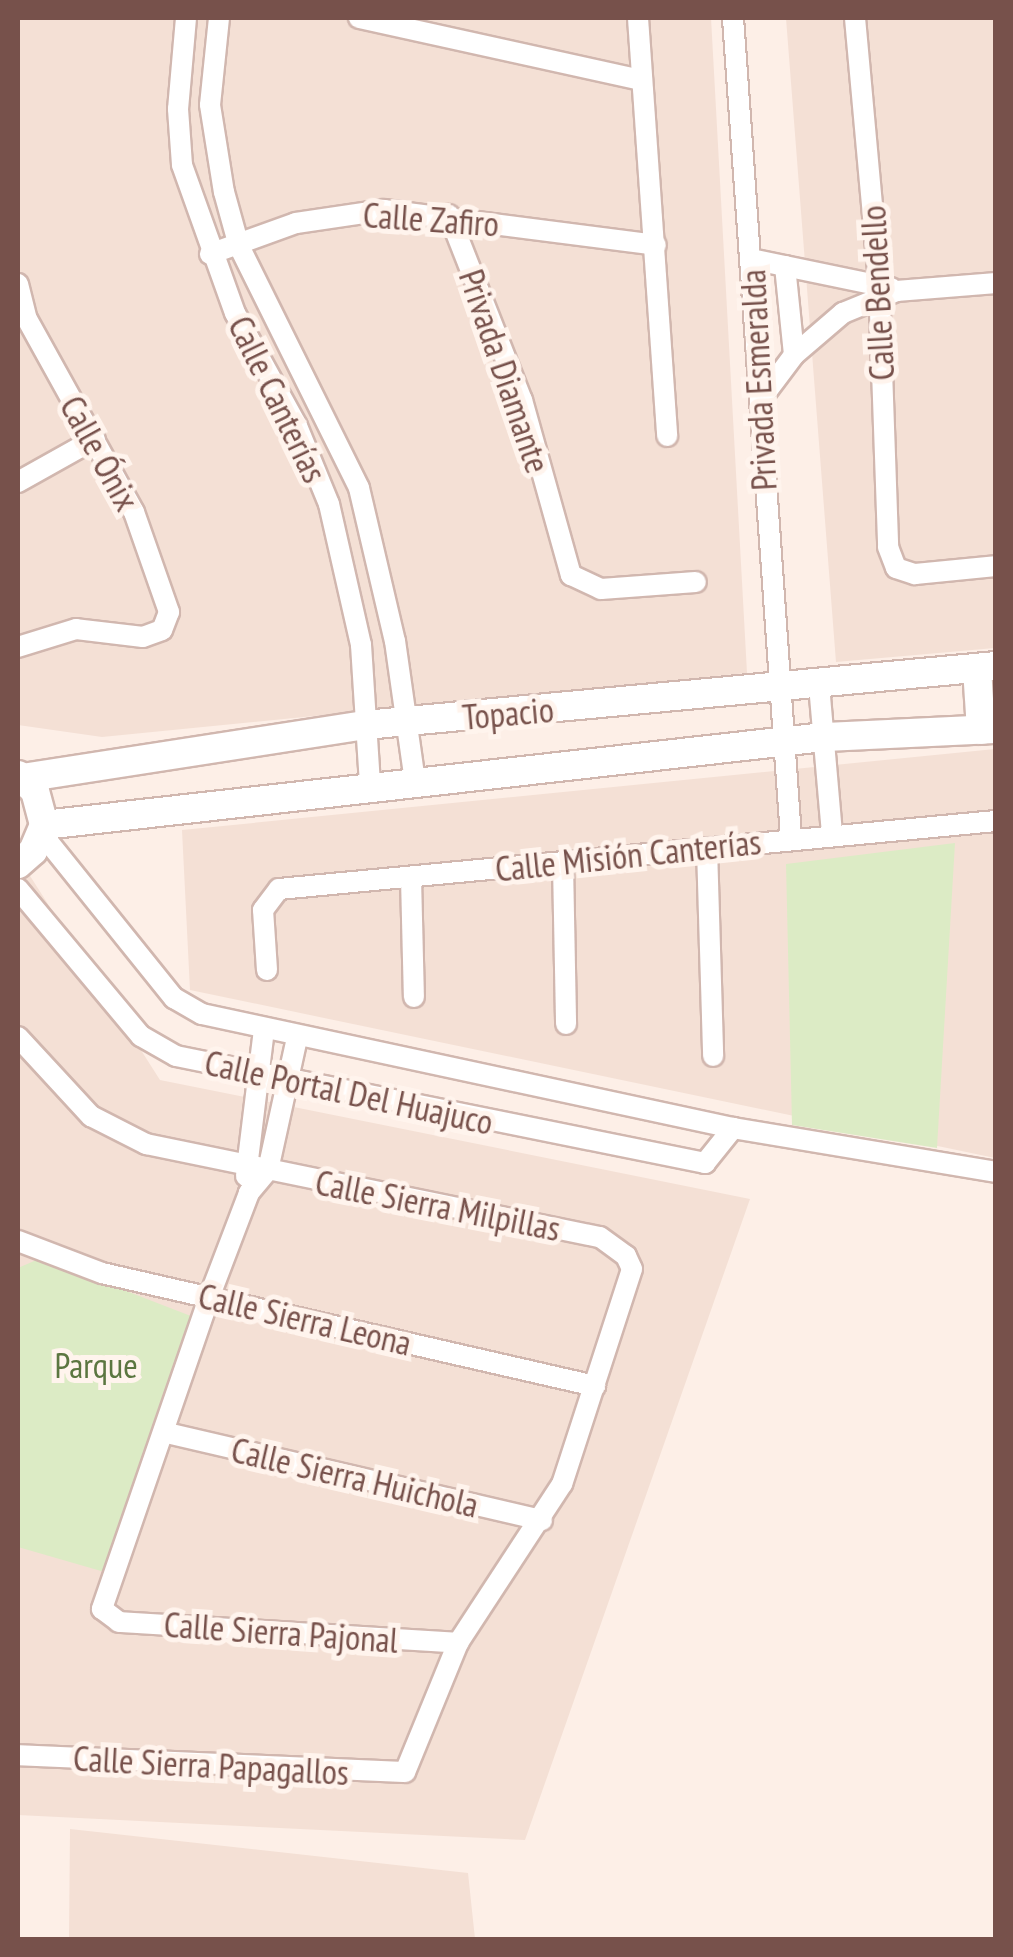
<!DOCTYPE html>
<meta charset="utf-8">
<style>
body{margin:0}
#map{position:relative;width:1013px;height:1957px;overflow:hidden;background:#fdefe7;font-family:"PT Sans Narrow",sans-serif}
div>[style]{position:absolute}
.residential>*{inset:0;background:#f4e0d5}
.green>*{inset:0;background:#dcebc5}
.roads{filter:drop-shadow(2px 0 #d1b7af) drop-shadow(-2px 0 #d1b7af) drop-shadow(0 2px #d1b7af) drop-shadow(0 -2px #d1b7af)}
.minor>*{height:20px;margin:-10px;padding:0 10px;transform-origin:10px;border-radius:10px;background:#fff}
.tertiary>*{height:28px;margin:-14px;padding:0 14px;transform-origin:14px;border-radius:14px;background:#fff}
span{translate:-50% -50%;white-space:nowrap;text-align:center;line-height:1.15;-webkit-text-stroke:10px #fff4ed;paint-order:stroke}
.street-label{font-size:35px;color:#77514b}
.park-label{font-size:35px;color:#5b7640}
.frame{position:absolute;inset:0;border:20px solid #77514b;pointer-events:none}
</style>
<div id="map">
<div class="residential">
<div style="clip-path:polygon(18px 18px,711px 18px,747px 673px,102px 737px,18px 725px)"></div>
<div style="clip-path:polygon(786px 18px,995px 18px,995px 648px,836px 662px)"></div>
<div style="clip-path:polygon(995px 749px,995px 1158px,190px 990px,182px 830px)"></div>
<div style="clip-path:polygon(18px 857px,160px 1080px,750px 1199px,525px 1840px,18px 1815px)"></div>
<div style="clip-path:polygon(70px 1829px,468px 1873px,475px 1939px,69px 1939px)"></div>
</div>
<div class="green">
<div style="clip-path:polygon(955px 843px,937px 1148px,792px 1125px,786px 864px)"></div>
<div style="clip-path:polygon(41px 1258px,196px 1318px,108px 1573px,18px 1547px,18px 1268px)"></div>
</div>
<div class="roads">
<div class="minor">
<div style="left:186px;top:18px;width:91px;rotate:95deg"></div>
<div style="left:178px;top:109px;width:56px;rotate:85.9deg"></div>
<div style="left:182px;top:165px;width:157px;rotate:70.3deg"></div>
<div style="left:235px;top:313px;width:129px;rotate:61.2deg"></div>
<div style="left:297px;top:426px;width:84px;rotate:67.7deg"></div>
<div style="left:329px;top:504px;width:145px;rotate:77.2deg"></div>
<div style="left:361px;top:645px;width:140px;rotate:86.3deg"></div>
<div style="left:219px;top:18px;width:87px;rotate:95.9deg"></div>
<div style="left:210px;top:105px;width:88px;rotate:80.9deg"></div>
<div style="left:224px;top:192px;width:56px;rotate:74.5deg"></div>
<div style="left:239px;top:246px;width:270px;rotate:63.6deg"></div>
<div style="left:359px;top:488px;width:157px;rotate:76.8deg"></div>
<div style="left:395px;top:641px;width:141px;rotate:81.9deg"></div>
<div style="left:359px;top:18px;width:288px;rotate:12.4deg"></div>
<div style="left:638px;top:18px;width:419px;rotate:86deg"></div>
<div style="left:733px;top:18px;width:822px;rotate:85.95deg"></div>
<div style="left:855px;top:18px;width:267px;rotate:84.8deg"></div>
<div style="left:879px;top:284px;width:263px;rotate:88deg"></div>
<div style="left:888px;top:547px;width:22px;rotate:69deg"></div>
<div style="left:896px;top:568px;width:20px;rotate:18deg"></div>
<div style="left:915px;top:574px;width:81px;rotate:-5.6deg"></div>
<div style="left:449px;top:215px;width:199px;rotate:68.5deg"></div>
<div style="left:522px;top:400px;width:182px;rotate:74.4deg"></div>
<div style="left:571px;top:575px;width:33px;rotate:25deg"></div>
<div style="left:601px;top:589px;width:95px;rotate:-4.2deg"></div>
<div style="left:210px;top:254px;width:91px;rotate:-19.8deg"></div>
<div style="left:296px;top:223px;width:89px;rotate:-8.4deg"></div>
<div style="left:384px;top:210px;width:274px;rotate:7.3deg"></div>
<div style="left:751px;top:259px;width:143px;rotate:11.7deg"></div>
<div style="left:785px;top:266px;width:89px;rotate:84.2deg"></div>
<div style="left:18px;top:284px;width:36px;rotate:76deg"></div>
<div style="left:27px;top:319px;width:221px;rotate:61deg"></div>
<div style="left:134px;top:512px;width:106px;rotate:70.7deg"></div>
<div style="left:169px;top:612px;width:19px;rotate:111deg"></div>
<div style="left:162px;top:630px;width:20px;rotate:160deg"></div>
<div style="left:143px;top:637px;width:67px;rotate:-173.2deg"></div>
<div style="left:76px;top:629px;width:61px;rotate:162.8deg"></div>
<div style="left:761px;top:399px;width:55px;rotate:-53.1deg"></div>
<div style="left:794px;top:355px;width:65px;rotate:-40.6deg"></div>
<div style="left:843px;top:313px;width:58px;rotate:-22.2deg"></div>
<div style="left:897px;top:291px;width:99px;rotate:-4.6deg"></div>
<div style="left:18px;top:482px;width:88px;rotate:-29.2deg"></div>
<div style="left:819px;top:685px;width:149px;rotate:85deg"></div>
<div style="left:42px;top:834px;width:211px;rotate:51.2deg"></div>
<div style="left:174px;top:998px;width:32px;rotate:30deg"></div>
<div style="left:202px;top:1014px;width:543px;rotate:12.12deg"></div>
<div style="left:733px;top:1128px;width:267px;rotate:9.5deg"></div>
<div style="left:707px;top:848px;width:208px;rotate:88.3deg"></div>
<div style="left:563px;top:864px;width:160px;rotate:88.9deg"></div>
<div style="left:411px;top:878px;width:119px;rotate:88.6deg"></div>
<div style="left:18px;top:889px;width:192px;rotate:50.1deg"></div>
<div style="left:141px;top:1036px;width:40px;rotate:29.7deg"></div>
<div style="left:176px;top:1056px;width:540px;rotate:11.43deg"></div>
<div style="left:705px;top:1163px;width:45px;rotate:-51.3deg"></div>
<div style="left:267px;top:970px;width:60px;rotate:-93.8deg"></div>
<div style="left:263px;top:910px;width:26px;rotate:-53deg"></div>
<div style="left:279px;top:889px;width:720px;rotate:-5.42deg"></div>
<div style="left:18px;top:1037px;width:108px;rotate:47.3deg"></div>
<div style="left:91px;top:1116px;width:62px;rotate:27deg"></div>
<div style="left:146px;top:1144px;width:463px;rotate:11.6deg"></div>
<div style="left:600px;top:1237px;width:32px;rotate:36deg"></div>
<div style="left:626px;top:1256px;width:14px;rotate:65deg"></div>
<div style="left:632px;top:1269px;width:226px;rotate:108deg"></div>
<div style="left:562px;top:1484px;width:190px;rotate:123.2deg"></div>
<div style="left:458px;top:1643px;width:139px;rotate:112.3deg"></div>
<div style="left:405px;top:1772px;width:387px;rotate:-177.5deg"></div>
<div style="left:297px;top:1038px;width:135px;rotate:102.4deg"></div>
<div style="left:268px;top:1170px;width:30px;rotate:130deg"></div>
<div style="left:249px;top:1193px;width:112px;rotate:110.9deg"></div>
<div style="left:209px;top:1298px;width:329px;rotate:109deg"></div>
<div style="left:102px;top:1609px;width:21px;rotate:37deg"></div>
<div style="left:119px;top:1622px;width:340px;rotate:3.5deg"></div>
<div style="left:246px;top:1176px;width:147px;rotate:-83deg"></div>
<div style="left:18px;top:1241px;width:90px;rotate:20.9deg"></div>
<div style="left:102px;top:1273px;width:506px;rotate:12.91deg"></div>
<div style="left:167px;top:1433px;width:385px;rotate:13.1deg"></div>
</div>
<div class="tertiary">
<div style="left:977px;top:668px;width:62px;rotate:86.3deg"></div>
<div style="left:18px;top:775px;width:23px;rotate:43deg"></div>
<div style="left:35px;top:791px;width:35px;rotate:75deg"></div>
<div style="left:44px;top:825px;width:28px;rotate:113deg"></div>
<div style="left:33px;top:851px;width:20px;rotate:139deg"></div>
<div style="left:23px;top:778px;width:346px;rotate:-8.8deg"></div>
<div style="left:365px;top:725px;width:634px;rotate:-5.34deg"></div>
<div style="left:44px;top:825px;width:785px;rotate:-6.44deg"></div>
<div style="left:824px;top:737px;width:172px;rotate:-2.7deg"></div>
</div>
</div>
<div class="street-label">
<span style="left:431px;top:219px;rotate:4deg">Calle Zafiro</span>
<span style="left:877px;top:293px;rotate:-93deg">Calle Bendello</span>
<span style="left:505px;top:371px;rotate:71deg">Privada Diamante</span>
<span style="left:758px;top:380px;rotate:-93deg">Privada Esmeralda</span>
<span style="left:278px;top:399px;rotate:64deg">Calle Canterías</span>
<span style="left:100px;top:453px;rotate:61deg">Calle Ónix</span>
<span style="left:508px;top:713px;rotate:-5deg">Topacio</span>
<span style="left:628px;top:855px;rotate:-6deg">Calle Misión Canterías</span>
<span style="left:349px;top:1092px;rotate:12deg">Calle Portal Del Huajuco</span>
<span style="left:438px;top:1205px;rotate:11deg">Calle Sierra Milpillas</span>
<span style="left:305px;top:1319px;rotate:13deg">Calle Sierra Leona</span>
<span style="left:355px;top:1477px;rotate:13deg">Calle Sierra Huichola</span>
<span style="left:281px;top:1632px;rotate:4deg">Calle Sierra Pajonal</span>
<span style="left:211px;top:1765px;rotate:3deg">Calle Sierra Papagallos</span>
</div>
<div class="park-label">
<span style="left:96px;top:1365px">Parque</span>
</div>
<div class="frame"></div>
</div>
